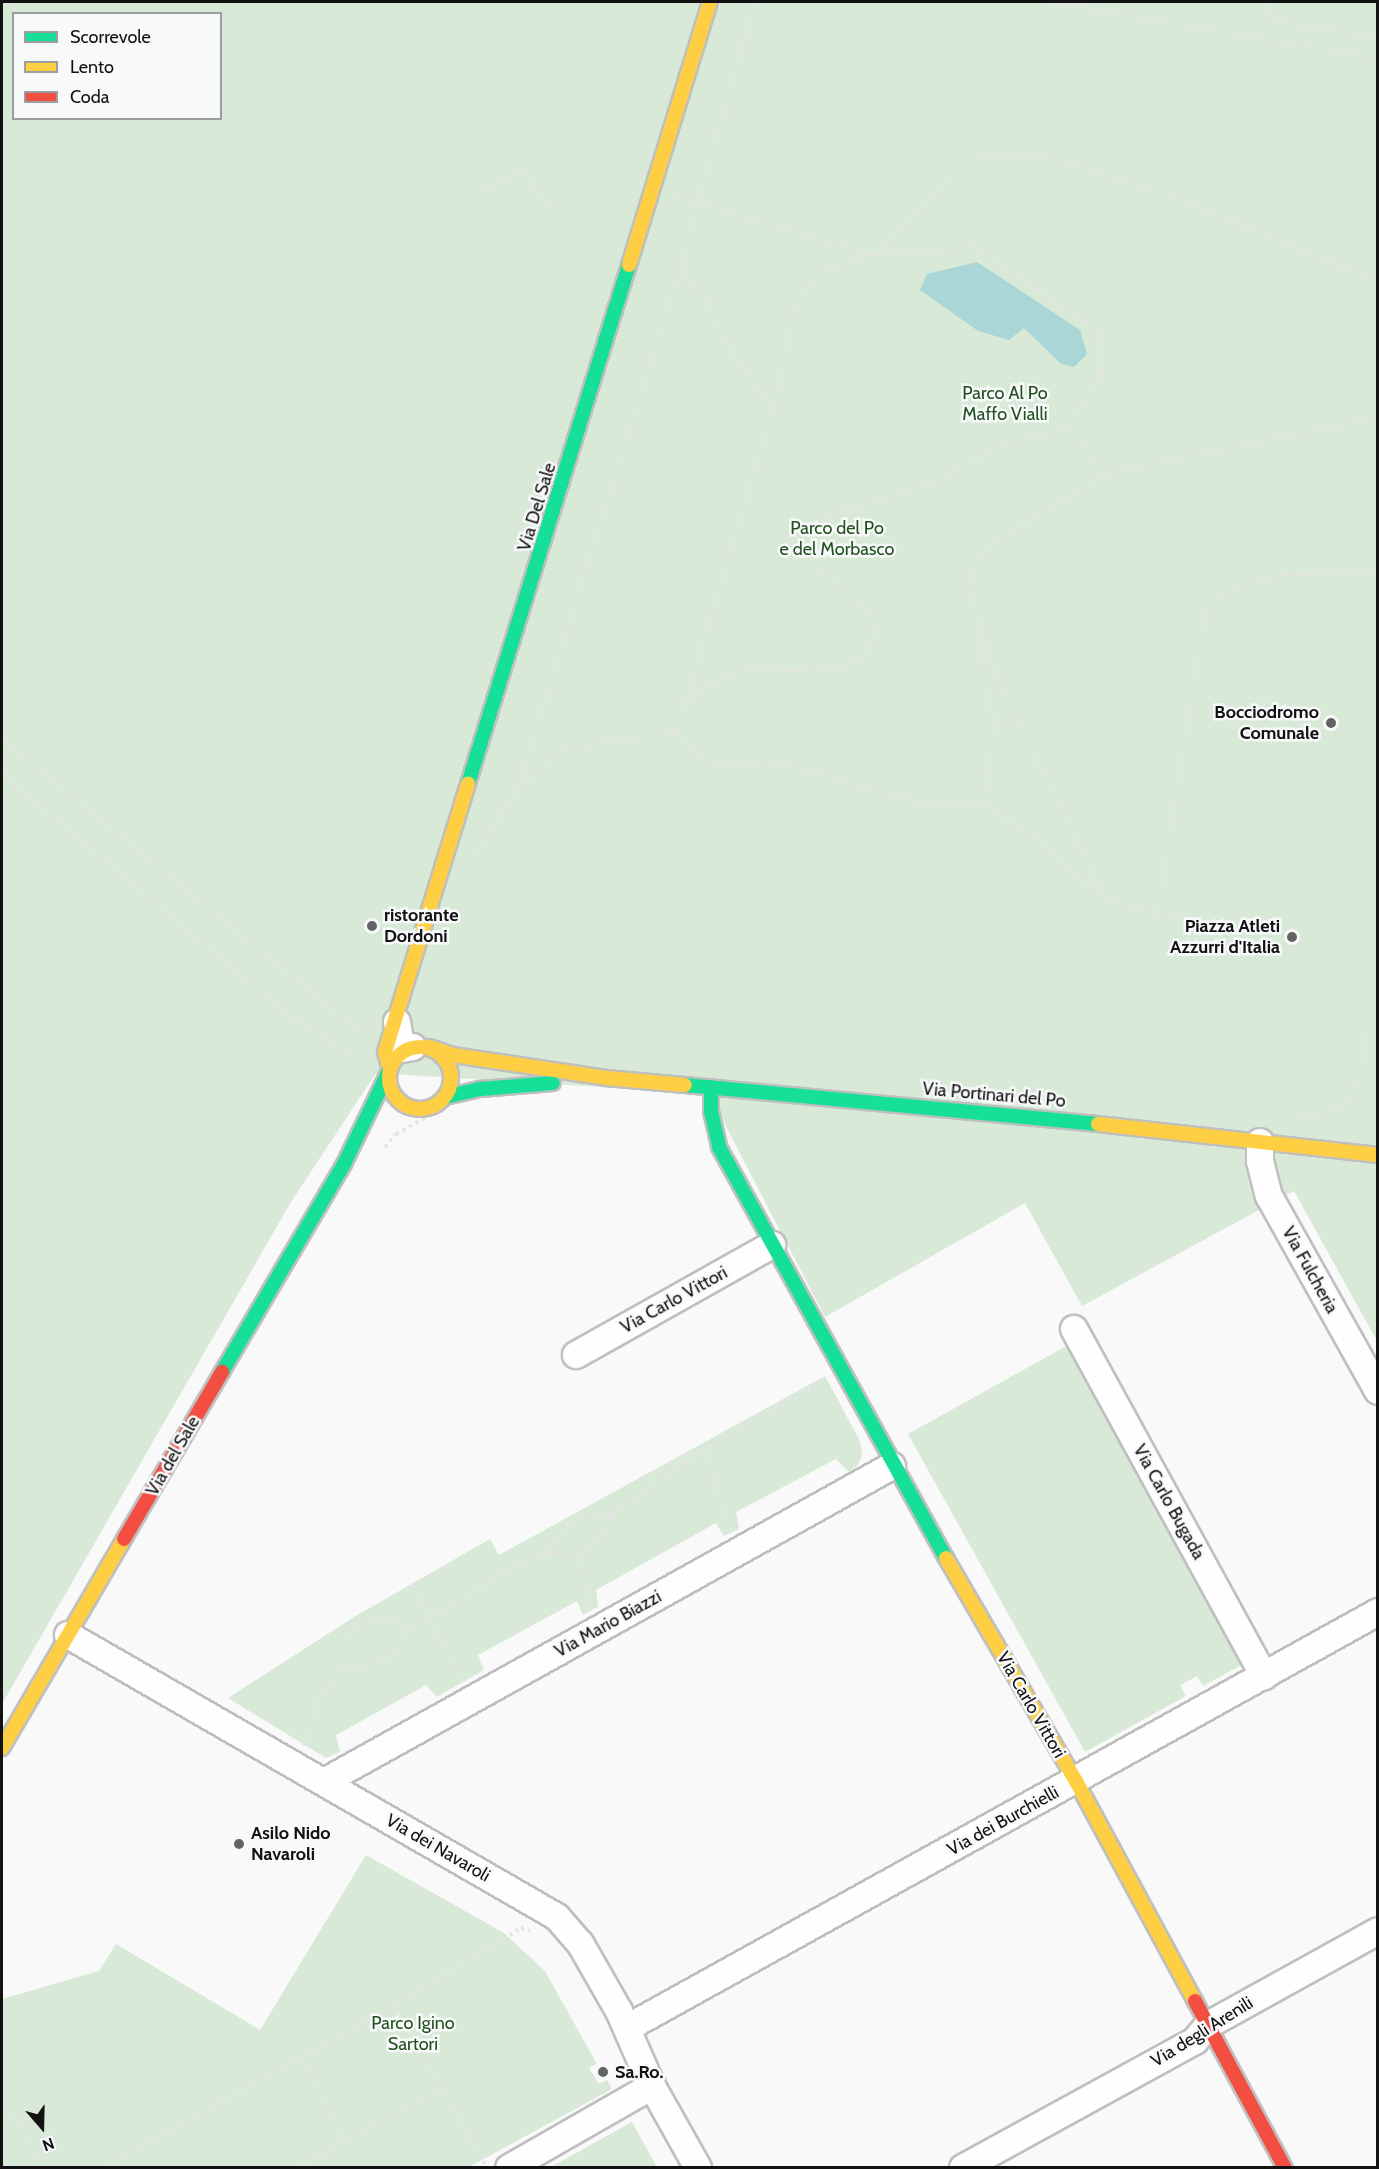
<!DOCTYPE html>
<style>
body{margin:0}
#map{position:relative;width:1379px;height:2169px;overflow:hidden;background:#f9f9fa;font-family:Cabin,sans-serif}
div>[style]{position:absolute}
.green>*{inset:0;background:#d8ead7}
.water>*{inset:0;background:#abd6d8}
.path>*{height:4px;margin-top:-2px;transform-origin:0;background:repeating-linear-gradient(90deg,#e4e4e5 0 3px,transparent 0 7.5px)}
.roads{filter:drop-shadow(2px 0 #bfbfc0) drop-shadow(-2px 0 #bfbfc0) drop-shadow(0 2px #bfbfc0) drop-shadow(0 -2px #bfbfc0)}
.street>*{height:26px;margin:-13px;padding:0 13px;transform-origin:13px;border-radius:13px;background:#fefefe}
.fast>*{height:14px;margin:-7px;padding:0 7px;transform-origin:7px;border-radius:7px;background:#16e098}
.slow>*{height:14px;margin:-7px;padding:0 7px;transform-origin:7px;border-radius:7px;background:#ffcf43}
.slow>.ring{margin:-7px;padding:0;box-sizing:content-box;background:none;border:14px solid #ffcf43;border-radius:50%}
.jam>*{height:14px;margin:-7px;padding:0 7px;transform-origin:7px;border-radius:7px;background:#f24e42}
.dots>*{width:16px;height:16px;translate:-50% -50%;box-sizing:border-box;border:3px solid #f8f9fb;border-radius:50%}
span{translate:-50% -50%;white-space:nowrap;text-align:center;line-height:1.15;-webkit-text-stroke:5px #f8f9fb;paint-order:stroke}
.park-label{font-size:18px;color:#21501f}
.street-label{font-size:18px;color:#121213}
.poi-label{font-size:18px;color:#121213;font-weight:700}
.right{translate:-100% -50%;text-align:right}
.left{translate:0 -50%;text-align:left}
.frame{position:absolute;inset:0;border:3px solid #121213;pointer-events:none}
.legend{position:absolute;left:12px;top:12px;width:210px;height:108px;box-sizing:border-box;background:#f8f9fb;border:2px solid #9c9d9e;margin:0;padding:8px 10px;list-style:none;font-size:18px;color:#121213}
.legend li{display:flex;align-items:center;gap:12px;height:30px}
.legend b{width:30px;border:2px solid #9c9d9e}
.north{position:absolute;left:12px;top:2097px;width:60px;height:60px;-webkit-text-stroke:4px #f8f9fb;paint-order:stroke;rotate:160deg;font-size:16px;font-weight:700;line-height:24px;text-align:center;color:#121213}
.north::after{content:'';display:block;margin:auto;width:21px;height:27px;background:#121213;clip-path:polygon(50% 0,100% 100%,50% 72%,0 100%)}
</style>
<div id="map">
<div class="green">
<div style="clip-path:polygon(evenodd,2px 2px,1377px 2px,1377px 1341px,1294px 1191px,1082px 1306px,1025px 1203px,825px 1317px,709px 1094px,376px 1073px,291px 1202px,2px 1704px,2px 2px,14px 14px,220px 14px,220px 118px,14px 118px,14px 14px)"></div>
<div style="clip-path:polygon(1068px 1345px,1245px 1663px,1203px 1686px,1197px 1676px,1190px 1680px,1180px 1685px,1186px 1696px,1085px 1752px,908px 1434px)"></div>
<div style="clip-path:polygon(825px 1376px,860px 1441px,862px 1456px,858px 1465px,849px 1472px,836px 1459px,736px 1512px,739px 1529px,724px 1536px,716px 1523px,596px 1590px,598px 1607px,590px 1611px,583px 1615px,577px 1601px,478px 1655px,484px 1670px,437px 1697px,426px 1685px,336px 1735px,340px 1752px,326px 1758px,228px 1698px,354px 1617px,490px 1539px,499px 1555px)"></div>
<div style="clip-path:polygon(366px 1855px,504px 1933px,545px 1971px,597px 2064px,589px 2068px,599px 2084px,607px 2080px,612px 2089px,469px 2167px,2px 2167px,2px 1999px,99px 1971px,116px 1944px,260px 2030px)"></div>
<div style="clip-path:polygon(632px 2122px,657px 2167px,551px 2167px)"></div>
</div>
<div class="water">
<div style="clip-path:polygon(977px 262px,1080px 330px,1087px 354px,1074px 367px,1061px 364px,1024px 328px,1009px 340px,978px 331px,920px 290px,927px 274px)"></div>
</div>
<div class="path">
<div style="left:1047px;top:2px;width:336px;rotate:9.6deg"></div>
<div style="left:1267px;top:2px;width:5px;rotate:112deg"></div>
<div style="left:1265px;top:7px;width:15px;rotate:62deg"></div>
<div style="left:1272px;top:20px;width:108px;rotate:9.6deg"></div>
<div style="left:529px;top:154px;width:29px;rotate:92deg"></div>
<div style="left:528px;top:183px;width:33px;rotate:43deg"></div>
<div style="left:485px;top:191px;width:31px;rotate:-32deg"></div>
<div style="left:511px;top:175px;width:17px;rotate:-13deg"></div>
<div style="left:676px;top:197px;width:205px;rotate:16.4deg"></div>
<div style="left:875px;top:254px;width:144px;rotate:-44.2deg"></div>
<div style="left:978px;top:154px;width:84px;rotate:4.1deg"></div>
<div style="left:1062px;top:160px;width:120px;rotate:18.4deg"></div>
<div style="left:1176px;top:198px;width:219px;rotate:22.6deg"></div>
<div style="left:681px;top:267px;width:20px;rotate:66deg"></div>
<div style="left:689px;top:285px;width:25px;rotate:43deg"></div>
<div style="left:707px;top:302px;width:36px;rotate:67deg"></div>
<div style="left:721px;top:335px;width:89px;rotate:55.1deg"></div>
<div style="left:1066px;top:429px;width:61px;rotate:46.3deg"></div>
<div style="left:981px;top:631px;width:51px;rotate:87.8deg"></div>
<div style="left:983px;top:682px;width:42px;rotate:73.3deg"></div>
<div style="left:995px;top:722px;width:84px;rotate:96.9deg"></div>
<div style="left:677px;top:732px;width:29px;rotate:-74deg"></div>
<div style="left:685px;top:704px;width:309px;rotate:-73.4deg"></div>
<div style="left:773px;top:408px;width:104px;rotate:-77.8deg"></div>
<div style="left:795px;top:306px;width:40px;rotate:-56deg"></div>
<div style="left:817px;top:273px;width:60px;rotate:-17.5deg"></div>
<div style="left:874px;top:255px;width:99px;rotate:-4.6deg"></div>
<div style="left:973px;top:247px;width:156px;rotate:34deg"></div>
<div style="left:1102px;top:334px;width:40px;rotate:90deg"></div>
<div style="left:1102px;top:374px;width:66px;rotate:123.2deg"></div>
<div style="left:1066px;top:429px;width:62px;rotate:166.9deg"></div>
<div style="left:1006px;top:443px;width:83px;rotate:151.3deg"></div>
<div style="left:933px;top:483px;width:108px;rotate:162.7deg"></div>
<div style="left:830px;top:515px;width:27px;rotate:132deg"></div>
<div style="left:812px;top:535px;width:30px;rotate:82deg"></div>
<div style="left:816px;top:565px;width:70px;rotate:43.3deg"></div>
<div style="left:867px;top:613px;width:17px;rotate:57deg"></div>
<div style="left:876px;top:627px;width:19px;rotate:102deg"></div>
<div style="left:872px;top:646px;width:25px;rotate:135deg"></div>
<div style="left:854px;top:664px;width:31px;rotate:167deg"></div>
<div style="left:824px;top:671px;width:78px;rotate:-178.5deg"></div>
<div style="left:746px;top:669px;width:35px;rotate:158deg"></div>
<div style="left:713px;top:682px;width:36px;rotate:142deg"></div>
<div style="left:677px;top:732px;width:30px;rotate:50deg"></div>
<div style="left:696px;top:755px;width:27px;rotate:22deg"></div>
<div style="left:721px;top:765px;width:46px;rotate:-6.2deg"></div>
<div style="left:767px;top:760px;width:166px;rotate:15.4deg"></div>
<div style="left:927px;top:804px;width:58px;rotate:1deg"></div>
<div style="left:985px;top:805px;width:52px;rotate:31.5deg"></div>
<div style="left:1029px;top:832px;width:50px;rotate:44.2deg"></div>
<div style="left:1065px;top:867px;width:48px;rotate:37.3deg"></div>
<div style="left:2px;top:739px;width:466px;rotate:39.3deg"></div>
<div style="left:2px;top:774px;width:375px;rotate:40.1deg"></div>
<div style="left:289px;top:1016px;width:83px;rotate:32.2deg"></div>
<div style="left:518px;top:790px;width:67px;rotate:-44.4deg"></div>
<div style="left:566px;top:743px;width:18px;rotate:9deg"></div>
<div style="left:584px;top:746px;width:94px;rotate:-8.6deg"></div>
<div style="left:477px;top:853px;width:74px;rotate:-57.2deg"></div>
<div style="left:517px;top:791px;width:550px;rotate:-72.65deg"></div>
<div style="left:681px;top:266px;width:274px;rotate:-74.5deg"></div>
<div style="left:1157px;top:914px;width:308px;rotate:-81deg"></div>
<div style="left:1205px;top:610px;width:37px;rotate:-38deg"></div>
<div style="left:1234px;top:587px;width:48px;rotate:-14.6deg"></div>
<div style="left:1280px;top:575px;width:98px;rotate:-1.8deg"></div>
<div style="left:1224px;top:923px;width:68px;rotate:-172.3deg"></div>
<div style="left:1157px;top:914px;width:55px;rotate:-161.9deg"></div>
<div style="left:1105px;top:897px;width:250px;rotate:-116.2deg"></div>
<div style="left:995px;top:673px;width:93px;rotate:-106.9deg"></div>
<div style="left:968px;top:584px;width:19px;rotate:-69deg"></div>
<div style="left:975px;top:566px;width:31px;rotate:-52deg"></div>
<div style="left:994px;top:542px;width:133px;rotate:-31.2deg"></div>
<div style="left:1108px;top:473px;width:253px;rotate:-11.6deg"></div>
<div style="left:1356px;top:422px;width:24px;rotate:-22deg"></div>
<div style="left:1298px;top:1117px;width:34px;rotate:-8deg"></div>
<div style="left:1332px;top:1112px;width:22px;rotate:-30deg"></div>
<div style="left:1351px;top:1101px;width:20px;rotate:-63deg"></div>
<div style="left:1360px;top:1083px;width:49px;rotate:-84.2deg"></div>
<div style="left:385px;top:1147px;width:17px;rotate:-50deg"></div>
<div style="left:396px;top:1134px;width:35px;rotate:-29deg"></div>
<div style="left:705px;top:1450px;width:84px;rotate:72.6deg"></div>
<div style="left:580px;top:1552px;width:56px;rotate:80.7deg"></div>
<div style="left:543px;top:1554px;width:37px;rotate:-3deg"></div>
<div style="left:580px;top:1552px;width:29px;rotate:-41deg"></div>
<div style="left:602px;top:1533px;width:19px;rotate:-62deg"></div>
<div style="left:412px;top:1585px;width:106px;rotate:62deg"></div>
<div style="left:343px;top:1667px;width:24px;rotate:-2deg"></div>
<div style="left:367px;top:1666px;width:19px;rotate:-18deg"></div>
<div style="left:385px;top:1660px;width:14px;rotate:-36deg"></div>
<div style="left:396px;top:1652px;width:30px;rotate:-60deg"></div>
<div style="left:304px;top:1746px;width:47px;rotate:-71.6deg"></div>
<div style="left:319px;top:1701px;width:42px;rotate:-54.8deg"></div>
<div style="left:343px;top:1667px;width:31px;rotate:-84deg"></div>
<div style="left:346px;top:1636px;width:18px;rotate:-41deg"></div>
<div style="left:360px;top:1624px;width:30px;rotate:-8deg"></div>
<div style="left:390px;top:1620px;width:22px;rotate:16deg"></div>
<div style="left:411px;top:1626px;width:20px;rotate:-20deg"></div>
<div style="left:430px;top:1619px;width:91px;rotate:-32.5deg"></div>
<div style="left:507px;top:1570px;width:39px;rotate:-24deg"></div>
<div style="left:543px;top:1554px;width:43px;rotate:-50.7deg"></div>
<div style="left:570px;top:1521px;width:41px;rotate:-7deg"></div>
<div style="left:611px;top:1516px;width:137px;rotate:-35.8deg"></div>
<div style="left:722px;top:1436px;width:110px;rotate:-28.2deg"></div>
<div style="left:394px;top:2005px;width:149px;rotate:-31.2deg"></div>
<div style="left:521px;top:1928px;width:9px;rotate:18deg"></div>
<div style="left:301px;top:2057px;width:94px;rotate:62.1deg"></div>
<div style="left:2px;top:2111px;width:16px;rotate:30deg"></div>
<div style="left:16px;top:2119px;width:55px;rotate:62deg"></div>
<div style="left:103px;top:2168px;width:334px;rotate:-29.3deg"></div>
<div style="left:394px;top:2005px;width:183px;rotate:60.2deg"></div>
<div style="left:295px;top:2168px;width:169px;rotate:-28.7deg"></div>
<div style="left:321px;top:2168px;width:15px;rotate:-82deg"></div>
</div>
<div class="roads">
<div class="street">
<div style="left:397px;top:1022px;width:27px;rotate:80deg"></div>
<div style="left:402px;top:1049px;width:11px;rotate:-10deg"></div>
<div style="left:1260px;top:1142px;width:19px;rotate:90deg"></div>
<div style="left:1260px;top:1161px;width:36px;rotate:76deg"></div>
<div style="left:1269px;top:1196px;width:223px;rotate:60.8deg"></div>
<div style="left:1074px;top:1329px;width:396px;rotate:61.3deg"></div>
<div style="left:576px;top:1355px;width:225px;rotate:-29.3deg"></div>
<div style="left:68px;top:1635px;width:564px;rotate:29.97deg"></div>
<div style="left:557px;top:1917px;width:35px;rotate:49deg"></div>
<div style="left:580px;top:1943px;width:78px;rotate:60.2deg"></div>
<div style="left:619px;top:2011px;width:82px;rotate:66.3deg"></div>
<div style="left:652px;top:2086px;width:94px;rotate:60.7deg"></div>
<div style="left:324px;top:1782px;width:650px;rotate:-29.09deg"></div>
<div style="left:627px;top:2028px;width:859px;rotate:-28.98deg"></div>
<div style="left:509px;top:2168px;width:165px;rotate:-29.8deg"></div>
<div style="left:963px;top:2168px;width:264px;rotate:-28.7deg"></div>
<div style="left:1195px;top:2041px;width:21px;rotate:-51deg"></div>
<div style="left:1208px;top:2025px;width:194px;rotate:-28.9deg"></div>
</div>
<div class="fast">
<div style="left:468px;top:784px;width:543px;rotate:-72.77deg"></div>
<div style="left:685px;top:1085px;width:415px;rotate:5.4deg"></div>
<div style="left:711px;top:1087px;width:24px;rotate:90deg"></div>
<div style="left:711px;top:1111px;width:37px;rotate:77deg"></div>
<div style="left:719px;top:1147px;width:470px;rotate:61.1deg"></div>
<div style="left:445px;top:1097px;width:37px;rotate:-13deg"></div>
<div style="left:481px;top:1089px;width:72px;rotate:-4.8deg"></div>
<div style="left:222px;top:1372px;width:241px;rotate:-59.6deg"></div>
<div style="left:344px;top:1164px;width:103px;rotate:-64.2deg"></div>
</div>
<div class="slow">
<div style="left:629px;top:265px;width:275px;rotate:-72.9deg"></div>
<div class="ring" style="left:389px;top:1047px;width:48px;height:48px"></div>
<div style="left:430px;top:1047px;width:24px;rotate:19deg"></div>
<div style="left:453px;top:1055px;width:155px;rotate:8.5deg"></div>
<div style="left:606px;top:1078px;width:79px;rotate:5.1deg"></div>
<div style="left:392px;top:1063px;width:4px;rotate:180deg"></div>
<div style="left:388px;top:1063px;width:11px;rotate:-105deg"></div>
<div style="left:385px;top:1052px;width:281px;rotate:-72.8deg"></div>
<div style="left:1098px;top:1124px;width:282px;rotate:6.3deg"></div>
<div style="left:946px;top:1558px;width:258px;rotate:59.8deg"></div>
<div style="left:1076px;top:1781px;width:250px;rotate:61.6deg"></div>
<div style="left:2px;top:1748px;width:242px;rotate:-59.7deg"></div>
</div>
<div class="jam">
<div style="left:124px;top:1539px;width:194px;rotate:-59.6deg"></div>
<div style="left:1195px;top:2001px;width:190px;rotate:61.7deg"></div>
</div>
</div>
<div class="dots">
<div style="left:1331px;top:723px;background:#636364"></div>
<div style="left:372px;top:926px;background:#636364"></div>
<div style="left:1292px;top:937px;background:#636364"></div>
<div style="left:239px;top:1844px;background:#636364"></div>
<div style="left:603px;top:2072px;background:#636364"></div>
</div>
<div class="park-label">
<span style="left:1005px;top:404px">Parco Al Po<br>Maffo Vialli</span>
<span style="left:837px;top:539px">Parco del Po<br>e del Morbasco</span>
<span style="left:413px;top:2034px">Parco Igino<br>Sartori</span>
</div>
<div class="street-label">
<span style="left:537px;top:507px;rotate:-73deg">Via Del Sale</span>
<span style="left:994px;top:1095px;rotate:5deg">Via Portinari del Po</span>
<span style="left:1310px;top:1270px;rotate:61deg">Via Fulcheria</span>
<span style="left:674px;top:1300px;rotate:-29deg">Via Carlo Vittori</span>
<span style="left:173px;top:1456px;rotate:-60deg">Via del Sale</span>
<span style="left:1169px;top:1502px;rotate:61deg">Via Carlo Bugada</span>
<span style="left:608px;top:1624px;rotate:-29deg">Via Mario Biazzi</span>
<span style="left:1031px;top:1705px;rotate:60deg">Via Carlo Vittori</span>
<span style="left:1003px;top:1821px;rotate:-29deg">Via dei Burchielli</span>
<span style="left:438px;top:1848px;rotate:30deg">Via dei Navaroli</span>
<span style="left:1202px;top:2032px;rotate:-32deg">Via degli Arenili</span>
</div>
<div class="poi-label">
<span class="right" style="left:1319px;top:723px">Bocciodromo<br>Comunale</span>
<span class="left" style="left:384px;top:926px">ristorante<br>Dordoni</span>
<span class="right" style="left:1280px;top:937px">Piazza Atleti<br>Azzurri d'Italia</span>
<span class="left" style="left:251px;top:1844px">Asilo Nido<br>Navaroli</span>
<span class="left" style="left:615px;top:2072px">Sa.Ro.</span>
</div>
<div class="frame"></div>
<ul class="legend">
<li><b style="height:8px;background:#16e098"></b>Scorrevole</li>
<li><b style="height:8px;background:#ffcf43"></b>Lento</li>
<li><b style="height:8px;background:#f24e42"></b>Coda</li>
</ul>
<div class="north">N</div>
</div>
